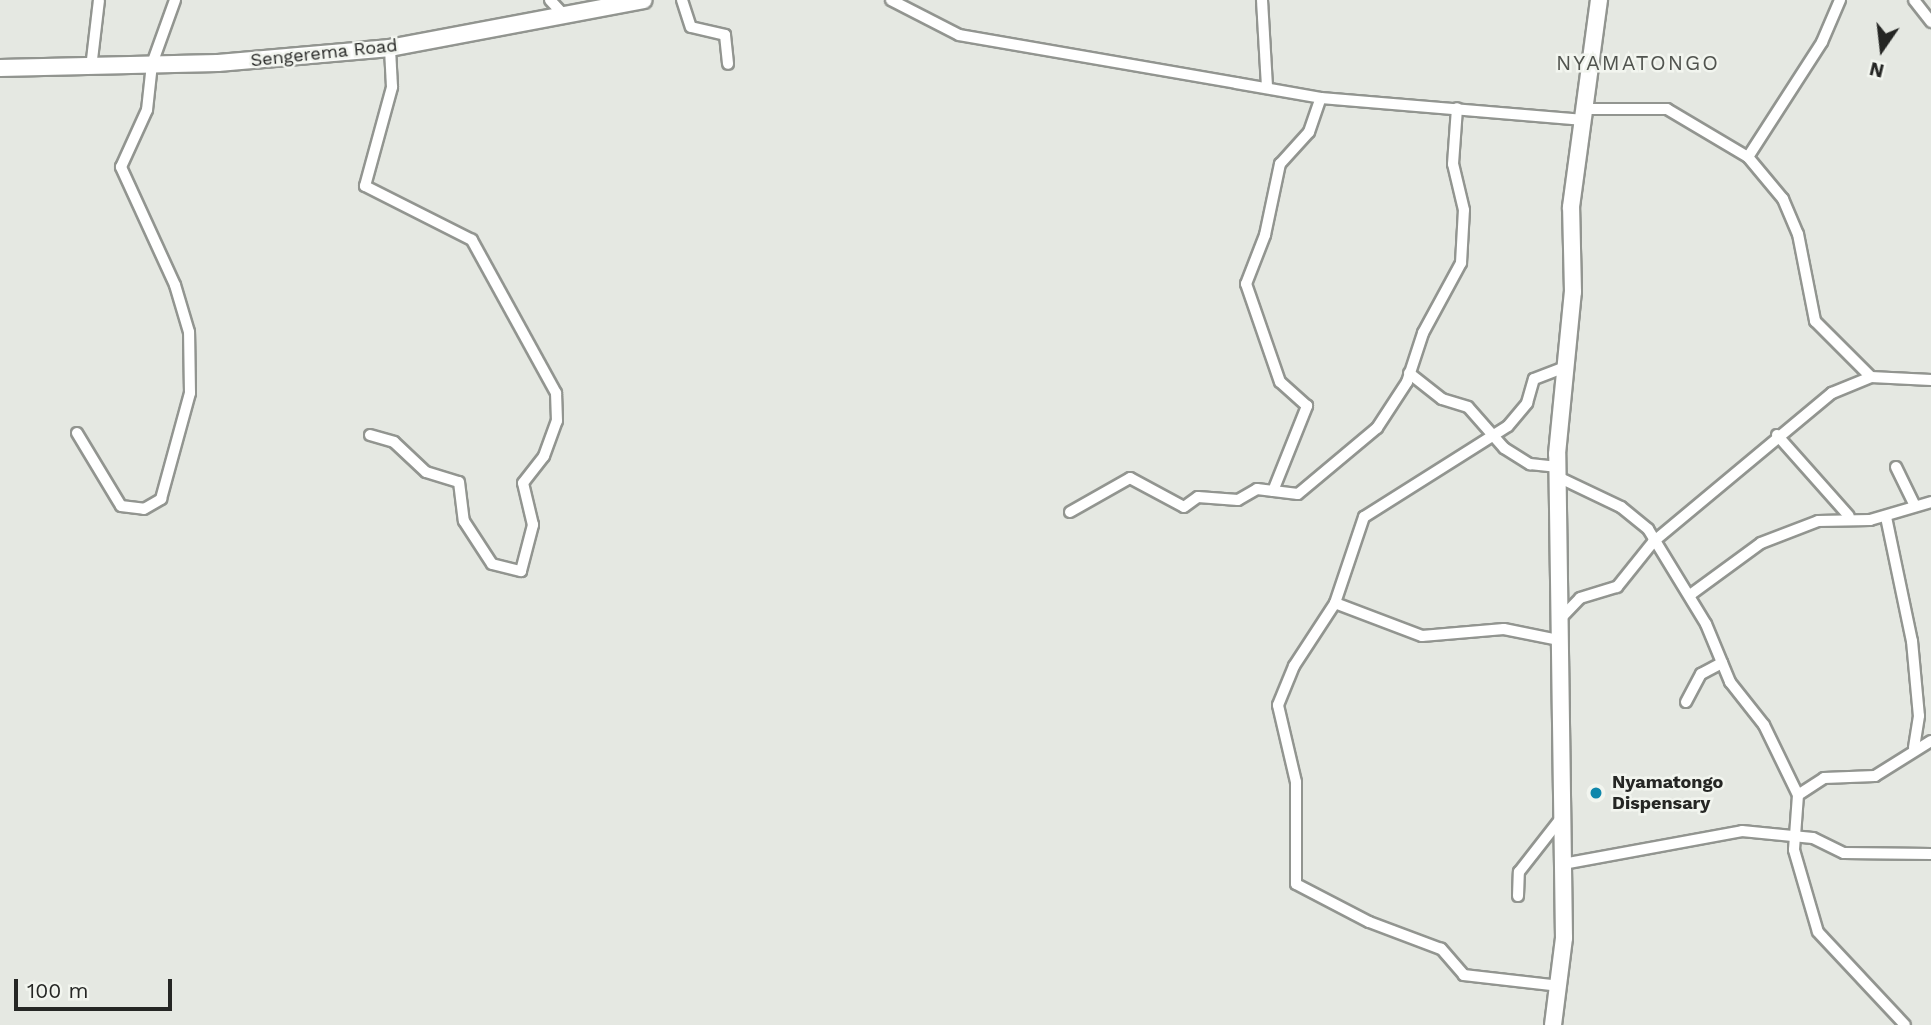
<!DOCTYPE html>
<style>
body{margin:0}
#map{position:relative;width:1931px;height:1025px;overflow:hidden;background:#e5e8e2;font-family:"Work Sans",sans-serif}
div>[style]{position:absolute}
.roads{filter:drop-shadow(2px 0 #929590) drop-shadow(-2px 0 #929590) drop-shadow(0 2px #929590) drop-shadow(0 -2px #929590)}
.street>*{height:10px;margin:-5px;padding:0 5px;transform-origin:5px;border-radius:5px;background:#fff}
.secondary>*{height:16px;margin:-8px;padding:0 8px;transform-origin:8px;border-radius:8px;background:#fff}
.dots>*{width:19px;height:19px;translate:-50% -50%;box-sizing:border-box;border:4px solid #f2f5ef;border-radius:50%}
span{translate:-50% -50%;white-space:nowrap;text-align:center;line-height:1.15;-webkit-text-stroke:5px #f2f5ef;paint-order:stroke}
.street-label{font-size:18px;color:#252624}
.poi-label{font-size:18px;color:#252624;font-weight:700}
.left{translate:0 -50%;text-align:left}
.quarter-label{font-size:21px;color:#51544f;letter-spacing:2px}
.north{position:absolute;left:1847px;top:14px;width:70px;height:70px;-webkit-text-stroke:5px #f2f5ef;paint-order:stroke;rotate:194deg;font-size:19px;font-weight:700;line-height:28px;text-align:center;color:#252624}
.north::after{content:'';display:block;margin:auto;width:24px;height:32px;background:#252624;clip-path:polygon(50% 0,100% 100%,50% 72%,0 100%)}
.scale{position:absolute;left:14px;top:979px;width:158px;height:32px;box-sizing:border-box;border:4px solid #252624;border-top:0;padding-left:9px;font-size:21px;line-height:24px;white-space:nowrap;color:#252624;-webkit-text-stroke:5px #f2f5ef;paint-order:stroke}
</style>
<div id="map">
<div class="roads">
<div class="street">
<div style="left:550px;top:0;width:22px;rotate:47deg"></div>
<div style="left:682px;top:0;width:28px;rotate:72deg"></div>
<div style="left:691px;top:27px;width:35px;rotate:13deg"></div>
<div style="left:725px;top:35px;width:29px;rotate:84deg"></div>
<div style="left:891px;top:0;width:76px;rotate:27.2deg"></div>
<div style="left:959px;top:35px;width:281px;rotate:9.8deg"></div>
<div style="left:1236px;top:83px;width:86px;rotate:10deg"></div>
<div style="left:1321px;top:98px;width:261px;rotate:4.8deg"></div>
<div style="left:1262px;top:0;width:88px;rotate:86.7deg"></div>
<div style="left:1914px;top:0;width:28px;rotate:52deg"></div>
<div style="left:91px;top:68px;width:68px;rotate:-83.3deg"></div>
<div style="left:1584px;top:109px;width:83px"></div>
<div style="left:1667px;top:109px;width:94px;rotate:30.7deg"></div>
<div style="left:1748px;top:157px;width:55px;rotate:50.2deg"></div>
<div style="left:1783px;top:199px;width:38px;rotate:67deg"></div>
<div style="left:1798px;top:234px;width:89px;rotate:78.9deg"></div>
<div style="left:1815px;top:321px;width:79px;rotate:45deg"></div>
<div style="left:1748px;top:157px;width:137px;rotate:-57.2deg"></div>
<div style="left:1822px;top:42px;width:46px;rotate:-66.8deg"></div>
<div style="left:1409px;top:373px;width:42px;rotate:38.2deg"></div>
<div style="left:1442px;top:399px;width:27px;rotate:17deg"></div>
<div style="left:1468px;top:407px;width:55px;rotate:48.7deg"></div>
<div style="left:1504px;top:448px;width:31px;rotate:32deg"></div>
<div style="left:1530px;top:464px;width:28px;rotate:6deg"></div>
<div style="left:77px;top:433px;width:85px;rotate:58.9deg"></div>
<div style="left:121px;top:506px;width:23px;rotate:7deg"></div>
<div style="left:144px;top:509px;width:20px;rotate:-30deg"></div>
<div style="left:161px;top:499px;width:110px;rotate:-74.7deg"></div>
<div style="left:190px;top:393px;width:61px;rotate:-90.9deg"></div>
<div style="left:189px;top:332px;width:49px;rotate:-106.6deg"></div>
<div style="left:175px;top:285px;width:130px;rotate:-114.6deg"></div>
<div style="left:121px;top:167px;width:63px;rotate:-65.5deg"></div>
<div style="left:147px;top:110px;width:46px;rotate:-83.8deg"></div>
<div style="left:152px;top:64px;width:68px;rotate:-70.2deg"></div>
<div style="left:370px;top:435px;width:25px;rotate:16deg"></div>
<div style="left:394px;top:442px;width:44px;rotate:43.2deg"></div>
<div style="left:426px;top:472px;width:34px;rotate:17deg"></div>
<div style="left:459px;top:482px;width:39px;rotate:83deg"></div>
<div style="left:464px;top:521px;width:51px;rotate:56.9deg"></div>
<div style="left:492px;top:564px;width:30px;rotate:14deg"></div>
<div style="left:521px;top:571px;width:48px;rotate:-75.4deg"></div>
<div style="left:533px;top:525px;width:43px;rotate:-103.4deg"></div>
<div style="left:523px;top:483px;width:34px;rotate:-52deg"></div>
<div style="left:544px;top:456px;width:37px;rotate:-70deg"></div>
<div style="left:557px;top:421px;width:28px;rotate:-92deg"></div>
<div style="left:556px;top:393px;width:175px;rotate:-118.8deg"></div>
<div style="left:472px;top:240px;width:120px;rotate:-153.2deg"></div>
<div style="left:365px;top:186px;width:103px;rotate:-74.7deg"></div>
<div style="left:392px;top:87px;width:39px;rotate:-93deg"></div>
<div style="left:1777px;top:435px;width:108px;rotate:48.4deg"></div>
<div style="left:1896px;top:467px;width:43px;rotate:64deg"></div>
<div style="left:1558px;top:477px;width:70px;rotate:25.5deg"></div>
<div style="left:1621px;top:507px;width:35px;rotate:39deg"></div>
<div style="left:1648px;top:529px;width:111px;rotate:58.6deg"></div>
<div style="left:1706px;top:624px;width:63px;rotate:67.5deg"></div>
<div style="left:1730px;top:682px;width:55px;rotate:51.7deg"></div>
<div style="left:1764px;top:725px;width:78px;rotate:64.1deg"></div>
<div style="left:1798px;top:795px;width:55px;rotate:94.2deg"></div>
<div style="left:1794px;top:850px;width:85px;rotate:73.7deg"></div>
<div style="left:1818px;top:932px;width:127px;rotate:46.9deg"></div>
<div style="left:1273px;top:491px;width:92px;rotate:-68.2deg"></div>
<div style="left:1307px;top:406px;width:36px;rotate:-138deg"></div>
<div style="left:1280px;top:382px;width:104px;rotate:-109.1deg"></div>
<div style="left:1246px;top:284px;width:53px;rotate:-68.8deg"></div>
<div style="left:1265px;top:235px;width:73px;rotate:-78.1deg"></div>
<div style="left:1280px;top:164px;width:43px;rotate:-47.8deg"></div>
<div style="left:1309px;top:132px;width:36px;rotate:-71deg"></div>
<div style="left:1070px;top:512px;width:69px;rotate:-29.5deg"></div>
<div style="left:1130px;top:478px;width:61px;rotate:28.2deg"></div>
<div style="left:1184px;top:507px;width:17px;rotate:-36deg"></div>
<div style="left:1198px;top:497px;width:40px;rotate:4.3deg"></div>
<div style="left:1238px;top:500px;width:22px;rotate:-30deg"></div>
<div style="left:1257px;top:489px;width:41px;rotate:7deg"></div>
<div style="left:1298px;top:494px;width:103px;rotate:-39.9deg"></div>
<div style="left:1377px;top:428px;width:55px;rotate:-56.9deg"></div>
<div style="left:1407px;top:382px;width:52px;rotate:-71.9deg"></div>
<div style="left:1423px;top:333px;width:80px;rotate:-61.5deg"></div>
<div style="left:1461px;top:263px;width:53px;rotate:-86.8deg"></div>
<div style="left:1464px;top:210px;width:47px;rotate:-103.4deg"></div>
<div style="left:1453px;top:164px;width:56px;rotate:-85.9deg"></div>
<div style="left:1886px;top:517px;width:127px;rotate:78.2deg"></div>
<div style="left:1912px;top:641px;width:75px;rotate:84.7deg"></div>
<div style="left:1919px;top:716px;width:32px;rotate:99deg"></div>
<div style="left:1690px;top:595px;width:88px;rotate:-36.2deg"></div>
<div style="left:1761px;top:543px;width:61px;rotate:-21.1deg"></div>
<div style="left:1818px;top:521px;width:52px;rotate:-1.1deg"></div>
<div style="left:1870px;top:520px;width:64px;rotate:-16.4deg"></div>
<div style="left:1335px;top:603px;width:93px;rotate:20.8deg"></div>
<div style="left:1422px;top:636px;width:82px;rotate:-4.9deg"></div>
<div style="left:1504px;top:629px;width:55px;rotate:11.5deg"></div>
<div style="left:1560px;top:619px;width:29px;rotate:-46deg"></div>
<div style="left:1580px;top:598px;width:39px;rotate:-17deg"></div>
<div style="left:1617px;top:587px;width:58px;rotate:-51.3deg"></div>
<div style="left:1653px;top:542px;width:233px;rotate:-39.8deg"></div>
<div style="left:1832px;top:393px;width:42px;rotate:-22.3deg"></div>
<div style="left:1871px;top:377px;width:60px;rotate:2.9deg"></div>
<div style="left:1686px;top:702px;width:32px;rotate:-62deg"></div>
<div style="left:1701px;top:674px;width:24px;rotate:-28deg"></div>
<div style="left:1798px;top:795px;width:31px;rotate:-33deg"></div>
<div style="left:1824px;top:778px;width:51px;rotate:-2.2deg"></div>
<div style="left:1875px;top:776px;width:66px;rotate:-32deg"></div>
<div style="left:1563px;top:864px;width:182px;rotate:-10.4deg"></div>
<div style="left:1742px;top:831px;width:71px;rotate:5.6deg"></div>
<div style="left:1813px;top:838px;width:34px;rotate:26deg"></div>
<div style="left:1844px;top:853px;width:87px;rotate:0.7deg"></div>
<div style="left:1518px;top:896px;width:24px;rotate:-88deg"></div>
<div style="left:1519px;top:872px;width:70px;rotate:-52deg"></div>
<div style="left:1560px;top:986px;width:97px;rotate:-173.5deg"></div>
<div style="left:1464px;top:975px;width:35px;rotate:-131deg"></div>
<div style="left:1441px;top:949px;width:77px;rotate:-159.4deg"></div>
<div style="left:1369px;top:922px;width:82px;rotate:-152.5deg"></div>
<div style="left:1296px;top:884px;width:102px;rotate:-90deg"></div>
<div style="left:1296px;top:782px;width:79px;rotate:-103.2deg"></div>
<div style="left:1278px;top:705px;width:42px;rotate:-67.7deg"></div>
<div style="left:1294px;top:666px;width:75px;rotate:-56.9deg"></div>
<div style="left:1335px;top:603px;width:91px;rotate:-71.4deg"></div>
<div style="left:1364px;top:517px;width:170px;rotate:-32.3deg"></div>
<div style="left:1508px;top:426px;width:30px;rotate:-50deg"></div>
<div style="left:1527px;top:403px;width:25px;rotate:-74deg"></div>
<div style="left:1534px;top:379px;width:30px;rotate:-21deg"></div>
</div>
<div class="secondary">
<div style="left:0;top:68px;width:218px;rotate:-1.3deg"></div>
<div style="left:218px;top:63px;width:173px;rotate:-5deg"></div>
<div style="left:390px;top:48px;width:258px;rotate:-10.7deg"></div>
<div style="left:1553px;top:1025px;width:88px;rotate:-82.8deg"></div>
<div style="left:1564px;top:938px;width:484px;rotate:-90.8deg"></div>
<div style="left:1557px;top:454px;width:163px;rotate:-84.4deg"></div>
<div style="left:1573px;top:292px;width:85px;rotate:-91.3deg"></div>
<div style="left:1571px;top:207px;width:209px;rotate:-82.3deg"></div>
</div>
</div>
<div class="dots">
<div style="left:1596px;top:793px;background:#0f87ab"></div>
</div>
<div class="street-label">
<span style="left:324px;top:53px;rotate:-6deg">Sengerema Road</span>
</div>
<div class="poi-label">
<span class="left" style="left:1612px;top:793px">Nyamatongo<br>Dispensary</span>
</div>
<div class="quarter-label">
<span style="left:1638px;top:63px">NYAMATONGO</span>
</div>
<div class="north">N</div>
<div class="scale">100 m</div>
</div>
